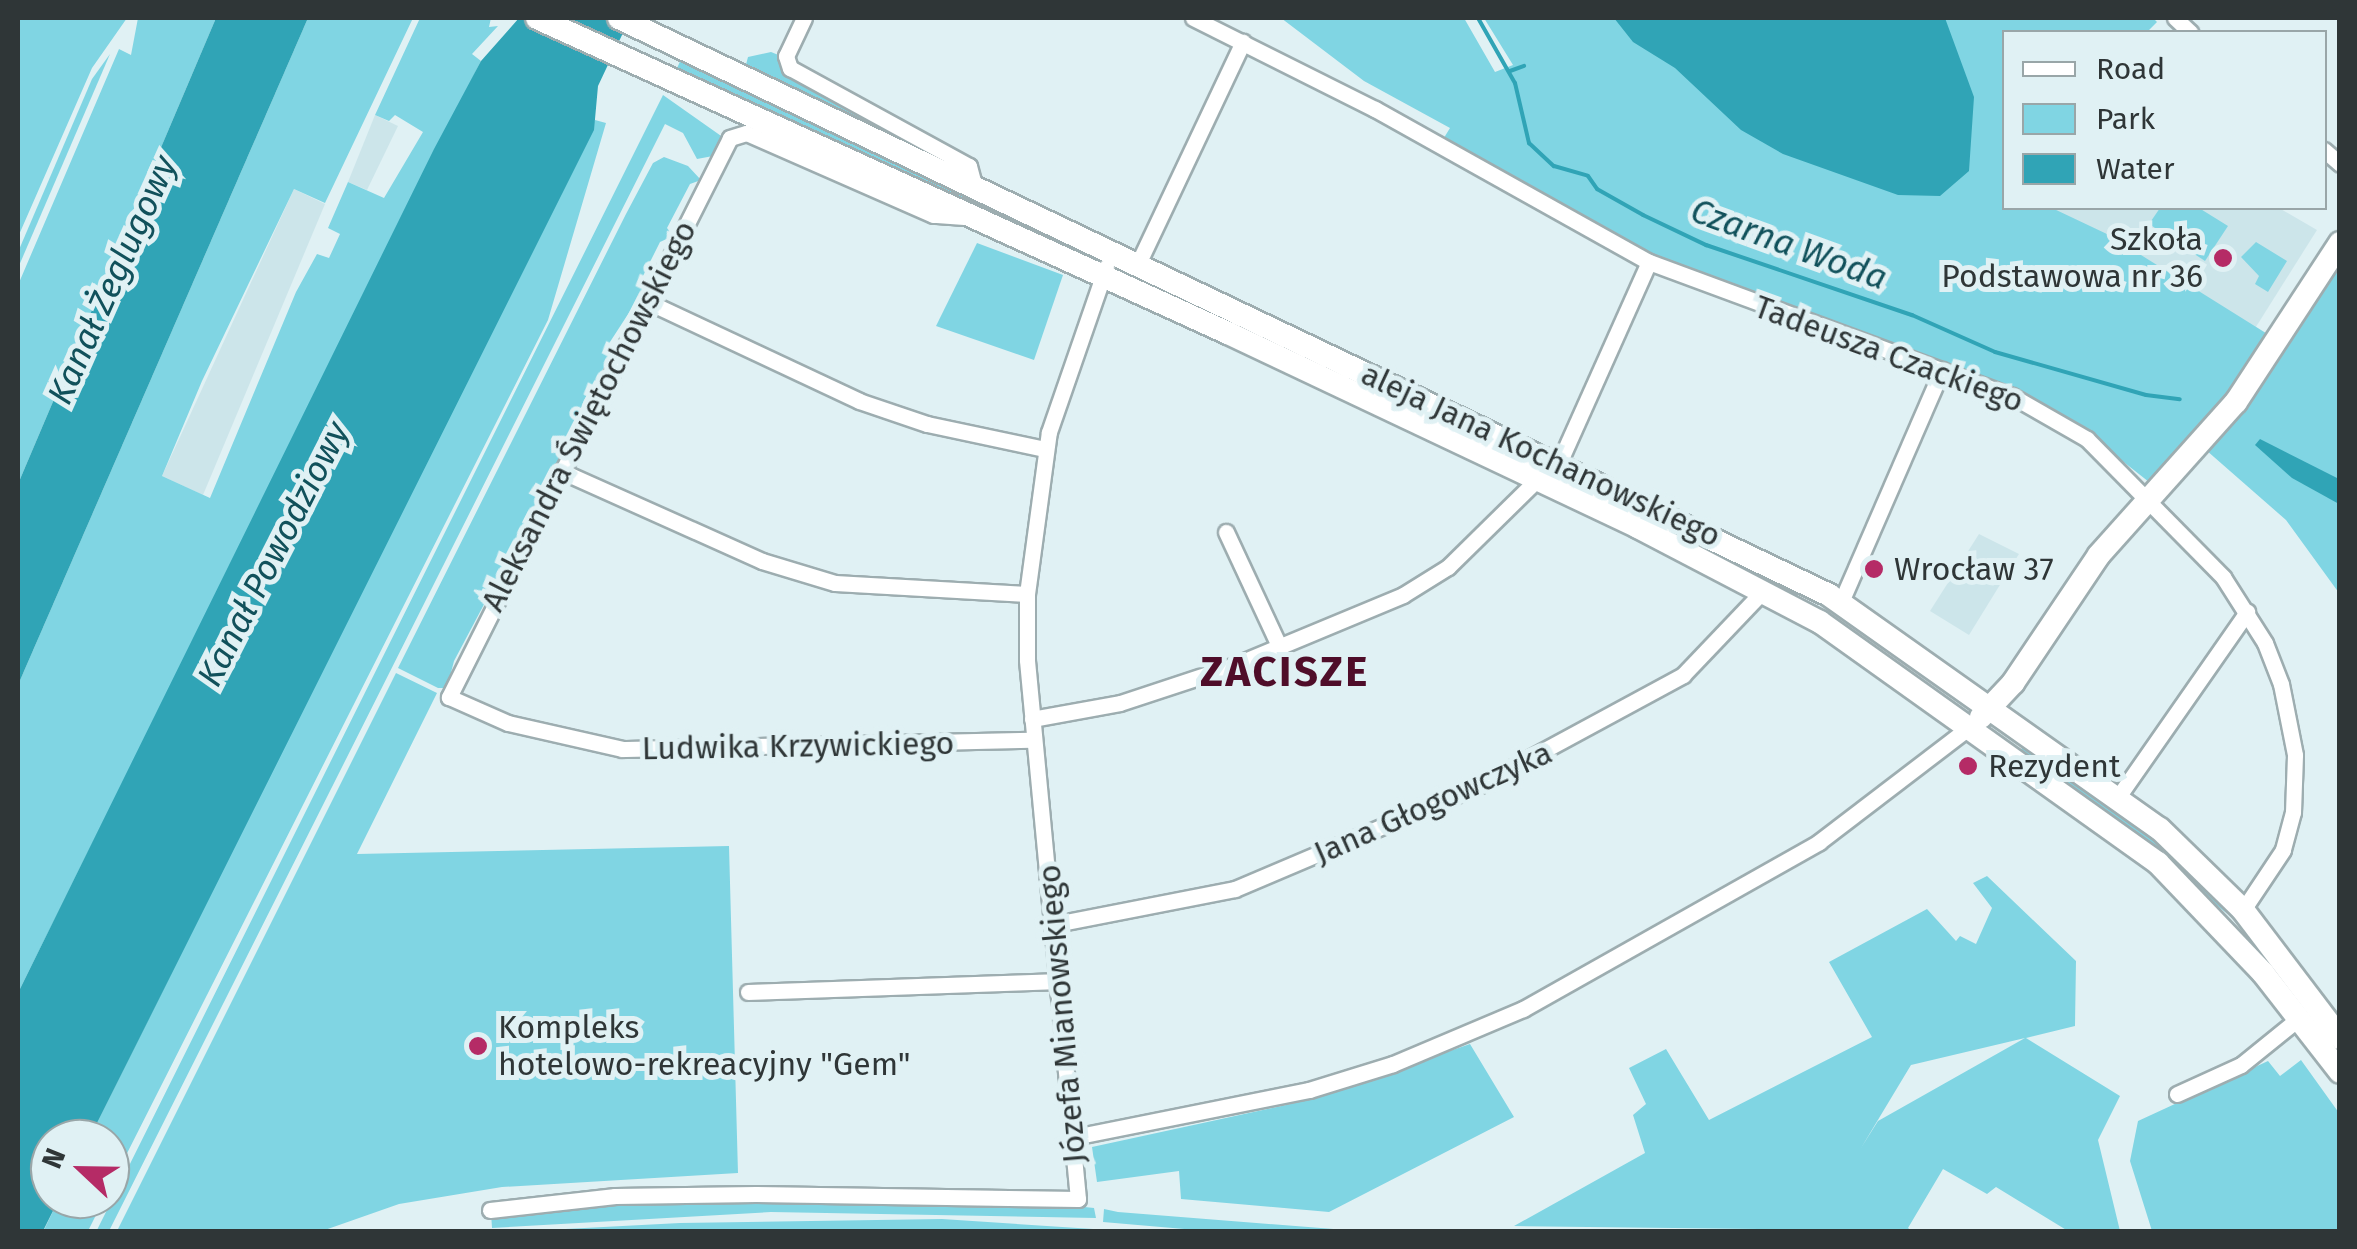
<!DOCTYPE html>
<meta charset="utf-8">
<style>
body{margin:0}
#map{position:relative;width:2357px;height:1249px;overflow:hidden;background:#e0f1f4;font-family:"Fira Sans",sans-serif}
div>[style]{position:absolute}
.built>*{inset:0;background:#cce5ea}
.green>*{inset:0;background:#80d5e3}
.water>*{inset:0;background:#30a4b6}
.stream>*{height:4px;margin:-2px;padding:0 2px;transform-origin:2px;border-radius:2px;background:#30a4b6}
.roads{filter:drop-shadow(2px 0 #9dadb0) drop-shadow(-2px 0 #9dadb0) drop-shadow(0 2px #9dadb0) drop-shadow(0 -2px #9dadb0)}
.street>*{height:15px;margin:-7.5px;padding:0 7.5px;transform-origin:7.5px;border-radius:7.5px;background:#fff}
.secondary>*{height:22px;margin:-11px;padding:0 11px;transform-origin:11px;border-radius:11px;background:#fff}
.dots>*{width:28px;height:28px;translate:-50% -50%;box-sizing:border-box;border:5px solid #e0f1f4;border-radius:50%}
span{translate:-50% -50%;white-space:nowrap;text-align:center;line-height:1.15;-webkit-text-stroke:10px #e0f1f4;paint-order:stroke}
.poi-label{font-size:32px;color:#2f3637}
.right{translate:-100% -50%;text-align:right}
.left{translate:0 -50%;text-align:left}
.street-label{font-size:32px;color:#2f3637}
.water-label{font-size:35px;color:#11515b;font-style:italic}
.district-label{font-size:42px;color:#4f0d29;font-weight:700;letter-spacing:2.5px}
.frame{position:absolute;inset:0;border:20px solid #2f3637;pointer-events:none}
.legend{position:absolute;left:2002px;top:30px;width:325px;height:180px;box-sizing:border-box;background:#e0f1f4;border:2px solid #99a6a8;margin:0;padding:12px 18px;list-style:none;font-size:30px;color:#2f3637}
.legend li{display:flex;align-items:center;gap:20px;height:50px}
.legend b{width:50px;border:2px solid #99a6a8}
.north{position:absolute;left:30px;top:1119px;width:100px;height:100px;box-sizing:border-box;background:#e0f1f4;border:2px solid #99a6a8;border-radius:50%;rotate:292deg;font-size:28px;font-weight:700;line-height:40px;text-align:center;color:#2f3637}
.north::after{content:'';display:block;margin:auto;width:35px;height:45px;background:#b52b66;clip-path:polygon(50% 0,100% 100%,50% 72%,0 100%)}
</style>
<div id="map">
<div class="built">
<div style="clip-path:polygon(375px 115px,398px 126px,367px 190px,348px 182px)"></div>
<div style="clip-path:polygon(294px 189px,325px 204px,203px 495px,162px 476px)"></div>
<div style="clip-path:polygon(2052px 208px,2279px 208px,2317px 230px,2254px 330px)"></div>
<div style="clip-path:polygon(1979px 534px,2019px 554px,1969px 635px,1930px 611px)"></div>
</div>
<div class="green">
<div style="clip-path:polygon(18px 18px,127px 18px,92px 68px,18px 237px)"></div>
<div style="clip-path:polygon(138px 18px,216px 18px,18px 484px,18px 285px,119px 49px,131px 55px)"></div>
<div style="clip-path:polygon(308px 18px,413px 18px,325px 203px,294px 189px,202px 381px,162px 476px,210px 498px,296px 292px,317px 254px,329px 258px,340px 234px,328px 228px,348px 182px,384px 198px,423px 132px,395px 115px,389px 121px,375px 115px,420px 18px,491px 18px,489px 27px,498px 26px,472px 54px,481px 61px,18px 993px,18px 685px)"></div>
<div style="clip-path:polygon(1281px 18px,1464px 18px,1495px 72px,1513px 65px,1484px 18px,2153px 18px,2157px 22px,2147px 32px,2004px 32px,2004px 208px,2052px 208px,2109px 235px,2269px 335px,2222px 404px,2149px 482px,2078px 426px,2007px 387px,1647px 254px,1442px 141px,1450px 128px,1364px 81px)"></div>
<div style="clip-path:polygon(771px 52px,781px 56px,961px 169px,744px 72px,748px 57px)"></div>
<div style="clip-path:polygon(110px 54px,98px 82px,18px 268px,18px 252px,92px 79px)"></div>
<div style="clip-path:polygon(682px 57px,1102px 259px,674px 75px)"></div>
<div style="clip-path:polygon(663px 95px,724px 138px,713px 156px,697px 159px,683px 133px,665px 124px,109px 1231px,96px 1232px)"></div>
<div style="clip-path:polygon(595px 120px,606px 123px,548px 320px,110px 1187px,110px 1139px,89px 1139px)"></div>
<div style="clip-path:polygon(664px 157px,688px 166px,701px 180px,690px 184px,667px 228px,673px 236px,660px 242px,642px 278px,647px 285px,608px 345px,613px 353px,584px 400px,563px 455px,454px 661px,447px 688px,438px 688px,398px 668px,626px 214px,653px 163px)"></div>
<div style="clip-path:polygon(2160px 208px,2199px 208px,2228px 226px,2205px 261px,2149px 224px)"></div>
<div style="clip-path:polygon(2256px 242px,2287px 261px,2268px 292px,2255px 284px,2259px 276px,2241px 257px)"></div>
<div style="clip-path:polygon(977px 243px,1063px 275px,1034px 360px,936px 326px)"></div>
<div style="clip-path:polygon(2339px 262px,2339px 593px,2286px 520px,2206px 450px,2262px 383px)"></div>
<div style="clip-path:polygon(396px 673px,437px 693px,357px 854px,729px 846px,738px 1173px,502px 1187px,399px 1204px,322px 1231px,117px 1231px)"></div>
<div style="clip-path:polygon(2024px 745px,2137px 822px,2229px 915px,2020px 751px)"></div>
<div style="clip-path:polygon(evenodd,1987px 876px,2076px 961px,2075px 1026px,2026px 1038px,2120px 1096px,2098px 1140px,2120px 1231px,2068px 1231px,1996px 1187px,1987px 1194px,1943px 1169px,1908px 1228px,1912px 1231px,1514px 1226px,1645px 1153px,1633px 1115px,1646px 1104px,1629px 1068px,1666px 1049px,1709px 1120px,1872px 1037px,1829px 962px,1927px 909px,1956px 941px,1960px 936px,1976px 944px,1992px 908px,1973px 883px,1987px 876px,2025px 1038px,1878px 1121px,1861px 1148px,1911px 1065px,2025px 1038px)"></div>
<div style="clip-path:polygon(1470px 1044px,1514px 1117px,1329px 1212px,1181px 1199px,1179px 1171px,1097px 1182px,1092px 1147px,1309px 1100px)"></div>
<div style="clip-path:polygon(2301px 1060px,2339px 1113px,2339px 1231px,2152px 1231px,2130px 1161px,2138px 1121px,2268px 1061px,2280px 1076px)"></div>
<div style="clip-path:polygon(59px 1199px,104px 1199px,88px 1231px,43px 1232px)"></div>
<div style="clip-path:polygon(727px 1199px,1057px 1204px,1094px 1208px,1096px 1218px,771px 1212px,492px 1228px,491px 1213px)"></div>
<div style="clip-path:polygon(1104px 1209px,1118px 1212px,1359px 1231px,1219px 1232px,1103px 1222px)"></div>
<div style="clip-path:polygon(942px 1219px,1124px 1231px,527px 1231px,680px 1223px)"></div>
</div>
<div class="water">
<div style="clip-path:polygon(216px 18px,308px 18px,18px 685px,18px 484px)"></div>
<div style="clip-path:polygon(519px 18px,630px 18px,598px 86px,594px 130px,89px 1139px,50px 1139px,50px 1199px,59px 1199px,43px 1231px,18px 1231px,18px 993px,434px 149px,481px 61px)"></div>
<div style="clip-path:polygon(1614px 18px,1945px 18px,1974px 97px,1969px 171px,1940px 196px,1898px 195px,1783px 154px,1741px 130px,1675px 68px,1633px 42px)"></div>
<div style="clip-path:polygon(2260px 439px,2339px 479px,2339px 504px,2292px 478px,2255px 445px)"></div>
</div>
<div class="stream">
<div style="left:1478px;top:18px;width:75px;rotate:60.4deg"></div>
<div style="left:1515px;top:83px;width:62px;rotate:76.9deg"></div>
<div style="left:1529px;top:143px;width:34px;rotate:43deg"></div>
<div style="left:1554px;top:166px;width:35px;rotate:16deg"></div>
<div style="left:1588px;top:176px;width:16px;rotate:55deg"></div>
<div style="left:1597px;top:189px;width:53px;rotate:29.5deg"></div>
<div style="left:1643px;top:215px;width:70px;rotate:25.5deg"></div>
<div style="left:1706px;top:245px;width:218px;rotate:18.8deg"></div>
<div style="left:1912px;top:315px;width:91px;rotate:24deg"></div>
<div style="left:1995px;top:352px;width:157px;rotate:15.9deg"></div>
<div style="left:2146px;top:395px;width:34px;rotate:7deg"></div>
<div style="left:1510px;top:71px;width:15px;rotate:-20deg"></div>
</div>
<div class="roads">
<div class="street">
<div style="left:804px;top:18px;width:42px;rotate:115.3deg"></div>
<div style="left:786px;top:56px;width:13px;rotate:72deg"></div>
<div style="left:790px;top:68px;width:204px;rotate:28.7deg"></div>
<div style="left:969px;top:166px;width:24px;rotate:75deg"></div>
<div style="left:1193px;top:18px;width:203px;rotate:26.6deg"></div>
<div style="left:1375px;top:109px;width:314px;rotate:29.2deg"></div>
<div style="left:1649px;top:262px;width:387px;rotate:20.3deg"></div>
<div style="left:2012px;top:396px;width:86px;rotate:29.8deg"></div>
<div style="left:2087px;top:439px;width:194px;rotate:45.4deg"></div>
<div style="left:2223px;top:577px;width:78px;rotate:57.5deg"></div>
<div style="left:2265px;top:643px;width:44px;rotate:68.7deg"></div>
<div style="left:2281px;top:684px;width:72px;rotate:78.8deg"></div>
<div style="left:2295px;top:755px;width:57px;rotate:92deg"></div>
<div style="left:2293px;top:812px;width:39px;rotate:105deg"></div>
<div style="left:2283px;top:850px;width:72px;rotate:123.7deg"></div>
<div style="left:2175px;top:18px;width:21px;rotate:43deg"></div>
<div style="left:2324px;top:150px;width:21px;rotate:41deg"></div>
<div style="left:964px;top:217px;width:31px;rotate:-176deg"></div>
<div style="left:933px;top:215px;width:204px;rotate:-156.3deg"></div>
<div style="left:746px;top:133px;width:17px;rotate:163deg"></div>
<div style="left:730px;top:138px;width:626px;rotate:116.69deg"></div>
<div style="left:449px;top:697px;width:64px;rotate:23.8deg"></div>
<div style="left:508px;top:723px;width:117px;rotate:12.8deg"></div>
<div style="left:622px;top:749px;width:412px;rotate:-1.3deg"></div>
<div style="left:1137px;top:266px;width:248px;rotate:-64.7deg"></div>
<div style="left:646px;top:301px;width:235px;rotate:25.1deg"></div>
<div style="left:859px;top:401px;width:72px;rotate:18.7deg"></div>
<div style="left:927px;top:424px;width:121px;rotate:12deg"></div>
<div style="left:561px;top:471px;width:220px;rotate:24.1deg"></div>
<div style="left:762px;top:561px;width:76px;rotate:16.8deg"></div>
<div style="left:835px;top:583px;width:192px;rotate:3.3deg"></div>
<div style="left:1226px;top:532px;width:128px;rotate:65deg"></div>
<div style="left:1841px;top:602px;width:253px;rotate:-66.5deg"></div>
<div style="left:1032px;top:719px;width:89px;rotate:-10.3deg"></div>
<div style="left:1120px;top:703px;width:121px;rotate:-18.3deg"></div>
<div style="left:1235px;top:665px;width:182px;rotate:-22.6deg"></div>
<div style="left:1403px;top:595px;width:53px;rotate:-31.9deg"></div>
<div style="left:1448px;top:567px;width:161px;rotate:-44.5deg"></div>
<div style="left:1563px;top:454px;width:210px;rotate:-65.9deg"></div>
<div style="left:2118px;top:797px;width:226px;rotate:-55.1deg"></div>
<div style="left:1056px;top:924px;width:182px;rotate:-11.1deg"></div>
<div style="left:1235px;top:889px;width:264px;rotate:-23deg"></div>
<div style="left:1478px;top:786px;width:233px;rotate:-28.4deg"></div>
<div style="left:1683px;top:675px;width:117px;rotate:-46.4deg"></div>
<div style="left:748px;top:992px;width:312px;rotate:-2deg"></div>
<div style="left:2177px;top:1094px;width:70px;rotate:-24.4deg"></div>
<div style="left:2241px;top:1065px;width:75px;rotate:-39deg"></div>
<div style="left:1074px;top:1137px;width:240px;rotate:-11.3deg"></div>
<div style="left:1309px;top:1090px;width:88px;rotate:-17.2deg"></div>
<div style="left:1393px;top:1064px;width:141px;rotate:-22.9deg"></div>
<div style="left:1523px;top:1009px;width:340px;rotate:-29.4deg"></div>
<div style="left:1819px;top:842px;width:193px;rotate:-37.4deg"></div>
<div style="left:490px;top:1210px;width:126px;rotate:-6.4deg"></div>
<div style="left:615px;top:1196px;width:141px;rotate:-0.8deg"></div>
<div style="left:756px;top:1194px;width:322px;rotate:0.9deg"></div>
<div style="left:1078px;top:1199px;width:541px;rotate:-95.41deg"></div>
<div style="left:1027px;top:660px;width:66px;rotate:-90deg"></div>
<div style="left:1027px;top:594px;width:163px;rotate:-82.3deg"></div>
<div style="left:1049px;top:432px;width:175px;rotate:-70.9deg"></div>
</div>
<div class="secondary">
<div style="left:537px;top:18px;width:759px;rotate:24.51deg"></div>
<div style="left:1228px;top:333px;width:454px;rotate:25.3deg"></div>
<div style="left:1638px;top:527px;width:205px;rotate:27.6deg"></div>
<div style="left:1820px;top:622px;width:415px;rotate:35.5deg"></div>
<div style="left:2158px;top:863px;width:152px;rotate:46.3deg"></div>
<div style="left:2263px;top:973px;width:125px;rotate:52.1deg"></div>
<div style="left:619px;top:18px;width:1341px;rotate:25.49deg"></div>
<div style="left:1829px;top:595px;width:405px;rotate:35.3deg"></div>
<div style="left:2160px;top:829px;width:116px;rotate:44.3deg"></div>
<div style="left:2243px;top:910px;width:161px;rotate:52.8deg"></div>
<div style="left:1981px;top:717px;width:47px;rotate:-46.7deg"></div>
<div style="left:2013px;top:683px;width:154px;rotate:-56.1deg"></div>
<div style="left:2099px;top:555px;width:205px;rotate:-48.2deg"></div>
<div style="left:2236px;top:402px;width:190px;rotate:-56.8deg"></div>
</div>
</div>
<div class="dots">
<div style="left:2223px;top:258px;background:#b52b66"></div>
<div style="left:1874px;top:569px;background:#b52b66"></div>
<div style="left:1968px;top:766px;background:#b52b66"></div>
<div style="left:478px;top:1046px;background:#b52b66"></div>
</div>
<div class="poi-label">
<span class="right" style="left:2203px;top:258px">Szkoła<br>Podstawowa nr 36</span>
<span class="left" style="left:1894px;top:569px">Wrocław 37</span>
<span class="left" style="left:1988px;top:766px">Rezydent</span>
<span class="left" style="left:498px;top:1046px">Kompleks<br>hotelowo-rekreacyjny "Gem"</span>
</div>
<div class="street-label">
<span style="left:1889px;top:354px;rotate:20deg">Tadeusza Czackiego</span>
<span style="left:589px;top:416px;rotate:-63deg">Aleksandra Świętochowskiego</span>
<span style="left:1541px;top:455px;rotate:25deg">aleja Jana Kochanowskiego</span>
<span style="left:798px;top:746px;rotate:-1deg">Ludwika Krzywickiego</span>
<span style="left:1433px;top:803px;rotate:-24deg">Jana Głogowczyka</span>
<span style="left:1062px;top:1014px;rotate:-95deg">Józefa Mianowskiego</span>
</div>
<div class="water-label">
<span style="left:1789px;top:244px;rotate:20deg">Czarna Woda</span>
<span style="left:112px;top:280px;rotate:-66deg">Kanał Żeglugowy</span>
<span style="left:273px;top:554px;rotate:-63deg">Kanał Powodziowy</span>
</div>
<div class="district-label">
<span style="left:1285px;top:672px">ZACISZE</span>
</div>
<div class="frame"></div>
<ul class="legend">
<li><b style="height:12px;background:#fff"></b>Road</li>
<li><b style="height:28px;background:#80d5e3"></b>Park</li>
<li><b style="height:28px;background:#30a4b6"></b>Water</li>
</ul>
<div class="north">N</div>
</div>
